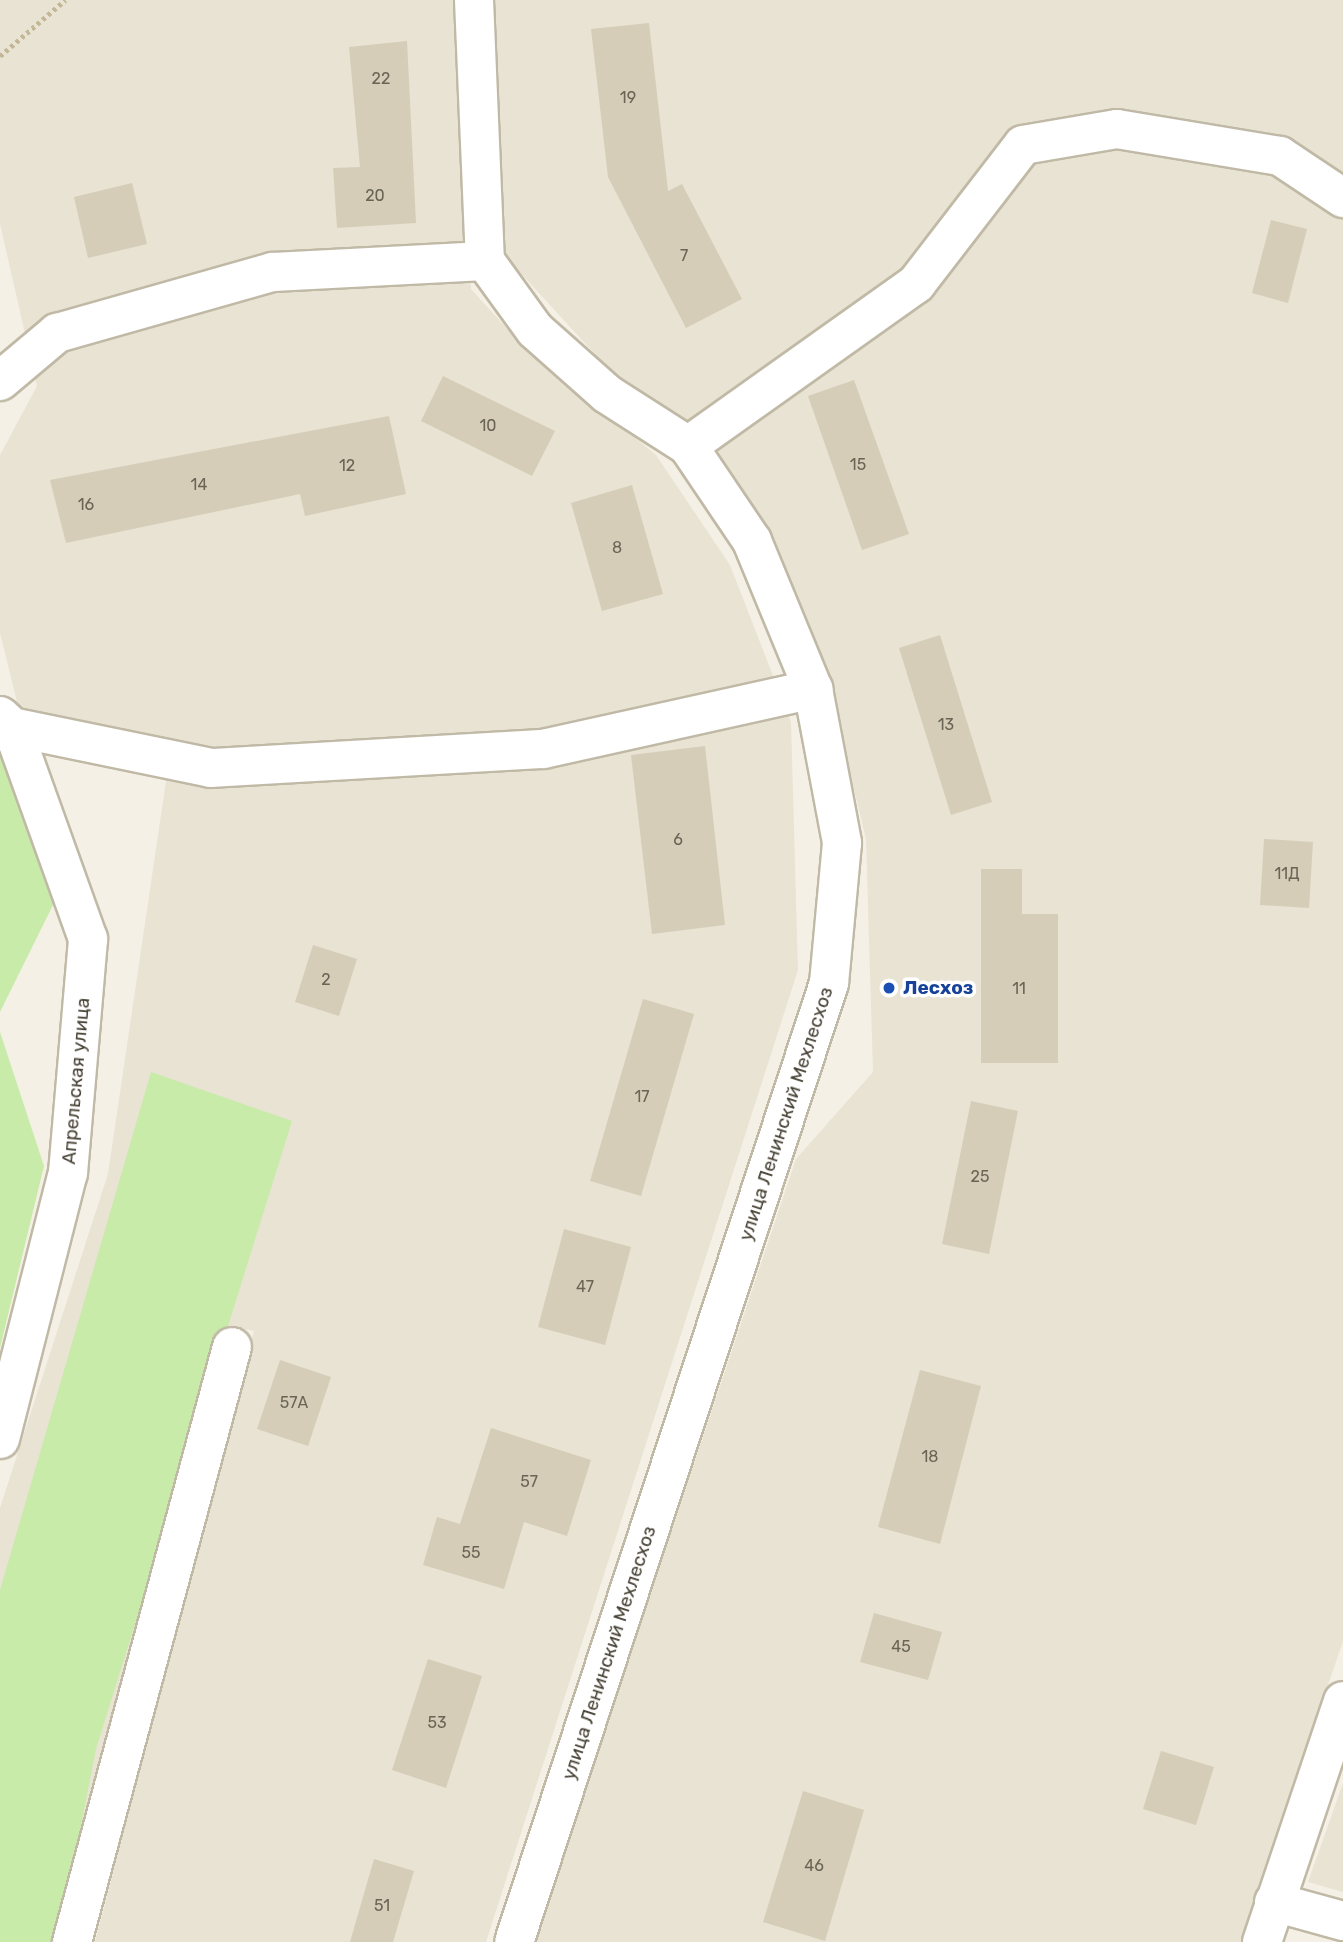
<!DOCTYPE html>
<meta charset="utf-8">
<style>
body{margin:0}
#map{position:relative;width:1343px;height:1942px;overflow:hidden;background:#f4f0e5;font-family:Rubik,sans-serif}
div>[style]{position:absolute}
.residential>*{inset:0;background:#e8e3d2}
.green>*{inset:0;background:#c8ebaa}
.building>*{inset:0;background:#d6cdb9}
.path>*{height:4.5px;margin-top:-2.25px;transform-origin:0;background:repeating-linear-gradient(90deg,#c3b797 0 3.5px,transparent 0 7px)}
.roads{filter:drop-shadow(2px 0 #c0b9a6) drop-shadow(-2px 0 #c0b9a6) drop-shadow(0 2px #c0b9a6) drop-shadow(0 -2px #c0b9a6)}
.minor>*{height:38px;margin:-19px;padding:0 19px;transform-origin:19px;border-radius:19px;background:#fff}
.dots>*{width:19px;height:19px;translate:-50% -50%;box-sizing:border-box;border:4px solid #fff;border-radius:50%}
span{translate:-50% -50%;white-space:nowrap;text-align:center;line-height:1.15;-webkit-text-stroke:7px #fff;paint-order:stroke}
.number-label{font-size:16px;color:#6a6455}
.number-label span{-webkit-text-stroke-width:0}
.transit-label{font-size:19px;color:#164399;font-weight:700}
.left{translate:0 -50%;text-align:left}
.street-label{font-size:19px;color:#464134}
</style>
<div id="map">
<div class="residential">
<div style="clip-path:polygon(0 0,453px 0,471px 289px,521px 344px,656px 455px,730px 565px,791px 722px,798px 970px,486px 1942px,95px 1942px,254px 1331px,224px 1324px,57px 1923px,0 1942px,0 1508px,108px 1174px,166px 781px,19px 710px,0 633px,0 455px,37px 386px,0 224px)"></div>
<div style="clip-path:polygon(495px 0,1343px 0,1343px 1641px,1241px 1942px,534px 1942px,796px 1159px,873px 1072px,866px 839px,827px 677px,764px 529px,705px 435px,615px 376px,506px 257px)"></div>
<div style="clip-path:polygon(1343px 1783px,1343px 1892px,1308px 1882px)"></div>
</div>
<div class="green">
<div style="clip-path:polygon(0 743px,54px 903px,0 1012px)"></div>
<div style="clip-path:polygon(0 1032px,44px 1166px,0 1348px)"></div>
<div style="clip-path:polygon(151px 1072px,292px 1121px,96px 1749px,58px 1942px,0 1942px,0 1590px)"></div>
</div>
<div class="building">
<div style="clip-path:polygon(649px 23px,668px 191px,682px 184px,742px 299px,686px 328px,608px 177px,591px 29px)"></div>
<div style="clip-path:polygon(407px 41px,416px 223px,337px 228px,333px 168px,360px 167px,349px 47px)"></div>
<div style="clip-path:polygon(132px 183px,147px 244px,88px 258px,74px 197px)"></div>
<div style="clip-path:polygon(1271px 220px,1307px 229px,1288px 303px,1252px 293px)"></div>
<div style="clip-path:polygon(443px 376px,555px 431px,532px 476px,421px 421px)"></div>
<div style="clip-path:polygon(854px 380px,909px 534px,862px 550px,808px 396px)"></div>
<div style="clip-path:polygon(389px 416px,406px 494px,305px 516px,300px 494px,66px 543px,50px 480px)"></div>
<div style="clip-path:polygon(632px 485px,663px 594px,602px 611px,571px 503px)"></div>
<div style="clip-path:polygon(940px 635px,992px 802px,951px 815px,899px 648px)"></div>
<div style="clip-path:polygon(705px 746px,725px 925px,652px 934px,631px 755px)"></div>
<div style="clip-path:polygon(1264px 839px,1313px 842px,1309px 908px,1260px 905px)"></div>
<div style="clip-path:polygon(981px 869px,1022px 869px,1022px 914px,1058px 914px,1058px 1063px,981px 1063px)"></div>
<div style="clip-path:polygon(313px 945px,357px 959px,339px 1016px,295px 1002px)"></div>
<div style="clip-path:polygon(643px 999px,694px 1014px,641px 1196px,590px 1181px)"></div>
<div style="clip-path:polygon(971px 1101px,1018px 1111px,989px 1254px,942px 1244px)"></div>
<div style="clip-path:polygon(564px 1229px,631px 1247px,605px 1345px,538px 1327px)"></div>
<div style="clip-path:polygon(280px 1360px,331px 1377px,308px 1446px,257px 1429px)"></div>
<div style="clip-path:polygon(920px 1370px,981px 1386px,940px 1544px,878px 1527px)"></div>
<div style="clip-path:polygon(491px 1428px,591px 1460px,567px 1536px,524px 1522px,504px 1589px,423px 1565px,437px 1517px,460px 1524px)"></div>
<div style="clip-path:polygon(874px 1613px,942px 1632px,928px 1680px,860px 1662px)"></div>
<div style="clip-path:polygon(428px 1659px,482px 1676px,446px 1788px,392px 1770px)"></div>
<div style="clip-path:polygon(1161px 1751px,1214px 1767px,1196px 1825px,1143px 1809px)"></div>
<div style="clip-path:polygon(803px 1791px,864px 1810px,825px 1941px,763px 1922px)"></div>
<div style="clip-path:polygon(374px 1859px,414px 1871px,393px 1942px,350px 1942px)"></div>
</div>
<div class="path">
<div style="left:0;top:56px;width:86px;rotate:-40.7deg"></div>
</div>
<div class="roads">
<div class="minor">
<div style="left:474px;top:0;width:261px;rotate:87.6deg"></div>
<div style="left:485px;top:261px;width:85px;rotate:54.1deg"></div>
<div style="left:535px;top:330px;width:96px;rotate:41.6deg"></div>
<div style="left:607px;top:394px;width:96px;rotate:32.7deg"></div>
<div style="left:688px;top:446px;width:115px;rotate:56deg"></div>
<div style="left:752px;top:541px;width:160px;rotate:67.6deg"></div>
<div style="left:813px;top:689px;width:157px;rotate:79.3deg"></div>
<div style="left:842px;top:843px;width:141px;rotate:95.3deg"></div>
<div style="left:829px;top:983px;width:1009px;rotate:108.18deg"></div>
<div style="left:0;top:381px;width:75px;rotate:-40.1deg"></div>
<div style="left:57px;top:333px;width:224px;rotate:-15.8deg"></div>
<div style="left:273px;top:272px;width:212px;rotate:-3deg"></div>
<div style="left:688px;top:446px;width:280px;rotate:-35.4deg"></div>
<div style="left:916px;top:284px;width:175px;rotate:-52.4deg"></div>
<div style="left:1023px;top:145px;width:95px;rotate:-9.7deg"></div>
<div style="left:1117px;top:129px;width:165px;rotate:9.4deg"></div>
<div style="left:1280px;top:156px;width:76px;rotate:33.7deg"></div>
<div style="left:0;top:716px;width:16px;rotate:43deg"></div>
<div style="left:12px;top:727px;width:203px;rotate:11.6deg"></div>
<div style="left:211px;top:768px;width:333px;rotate:-3.3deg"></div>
<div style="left:543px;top:749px;width:277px;rotate:-12.5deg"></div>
<div style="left:0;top:1439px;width:275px;rotate:-75.7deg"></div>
<div style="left:68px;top:1173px;width:235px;rotate:-85.1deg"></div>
<div style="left:88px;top:939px;width:225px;rotate:-109.7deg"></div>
<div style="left:1274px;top:1902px;width:72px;rotate:15.4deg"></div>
<div style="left:72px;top:1942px;width:616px;rotate:-74.95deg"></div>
<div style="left:1262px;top:1942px;width:254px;rotate:-71.4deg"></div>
</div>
</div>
<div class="dots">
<div style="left:889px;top:988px;background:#1a4fb4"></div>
</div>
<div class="number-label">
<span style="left:381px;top:79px">22</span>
<span style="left:628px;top:98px">19</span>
<span style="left:375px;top:196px">20</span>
<span style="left:684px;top:256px">7</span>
<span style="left:488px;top:426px">10</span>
<span style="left:858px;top:465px">15</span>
<span style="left:347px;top:466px">12</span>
<span style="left:199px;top:485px">14</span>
<span style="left:86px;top:505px">16</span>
<span style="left:617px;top:548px">8</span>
<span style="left:946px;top:725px">13</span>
<span style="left:678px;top:840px">6</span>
<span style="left:1287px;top:874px">11Д</span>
<span style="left:326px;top:980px">2</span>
<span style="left:1019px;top:989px">11</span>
<span style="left:642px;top:1097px">17</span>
<span style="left:980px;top:1177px">25</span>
<span style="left:585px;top:1287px">47</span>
<span style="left:294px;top:1403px">57А</span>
<span style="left:930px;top:1457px">18</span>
<span style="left:529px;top:1482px">57</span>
<span style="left:471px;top:1553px">55</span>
<span style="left:901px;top:1647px">45</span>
<span style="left:437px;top:1723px">53</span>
<span style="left:814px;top:1866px">46</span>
<span style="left:382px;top:1906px">51</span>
</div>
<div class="transit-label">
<span class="left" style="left:903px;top:988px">Лесхоз</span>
</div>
<div class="street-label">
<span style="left:76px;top:1081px;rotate:-85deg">Апрельская улица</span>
<span style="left:786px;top:1114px;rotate:-72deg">улица Ленинский Мехлесхоз</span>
<span style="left:609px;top:1653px;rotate:-72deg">улица Ленинский Мехлесхоз</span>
</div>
</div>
